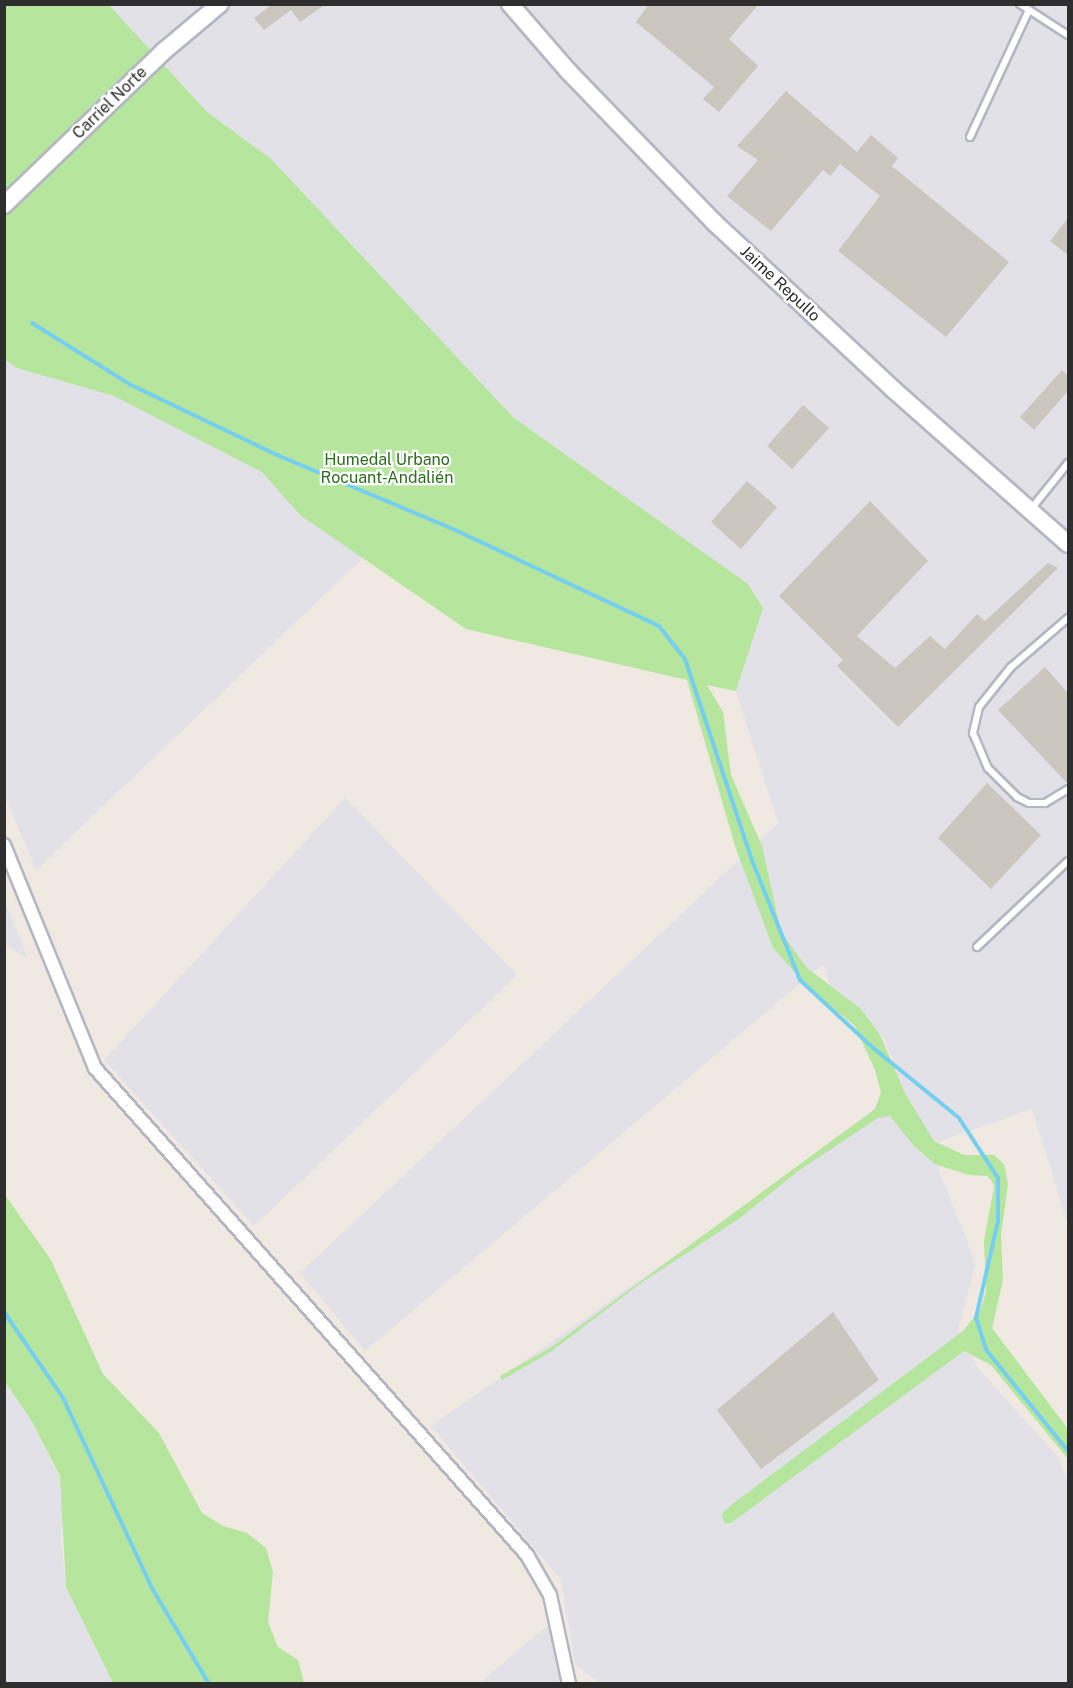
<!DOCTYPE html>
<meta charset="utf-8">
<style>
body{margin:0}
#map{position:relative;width:1073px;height:1688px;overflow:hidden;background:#efe9e1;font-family:"Public Sans",sans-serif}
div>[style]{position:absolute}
.industrial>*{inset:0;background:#e3e1e8}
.green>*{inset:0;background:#b6e59e}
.stream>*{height:4px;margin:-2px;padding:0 2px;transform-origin:2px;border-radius:2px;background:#75cff0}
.building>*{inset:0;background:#cbc7bf}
.roads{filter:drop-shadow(2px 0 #b4b7c1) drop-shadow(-2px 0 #b4b7c1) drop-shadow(0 2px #b4b7c1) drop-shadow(0 -2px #b4b7c1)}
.lane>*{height:6px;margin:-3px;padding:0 3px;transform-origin:3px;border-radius:3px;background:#fff}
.street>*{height:12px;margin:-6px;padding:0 6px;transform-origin:6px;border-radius:6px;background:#fff}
.secondary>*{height:16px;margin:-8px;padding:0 8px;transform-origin:8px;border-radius:8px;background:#fff}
span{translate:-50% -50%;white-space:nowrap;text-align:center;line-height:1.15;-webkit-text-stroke:4.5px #fff;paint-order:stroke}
.street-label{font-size:16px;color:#2e2e2e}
.park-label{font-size:16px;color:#2c6e1b}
.frame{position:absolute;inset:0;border:6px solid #2e2e2e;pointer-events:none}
</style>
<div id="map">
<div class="industrial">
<div style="clip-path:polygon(109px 5px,1068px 5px,1068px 1225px,1032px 1109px,929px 1145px,976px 1264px,958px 1330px,977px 1367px,1059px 1458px,1068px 1481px,1068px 1683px,599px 1683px,575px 1664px,561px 1580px,431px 1426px,906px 1094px,883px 1037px,831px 989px,823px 964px,365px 1351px,300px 1273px,778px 823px,736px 691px,763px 608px,747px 584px,514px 418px,271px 160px,207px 112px)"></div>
<div style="clip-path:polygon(4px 360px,17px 368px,114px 396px,263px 472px,300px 514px,363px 558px,36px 870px,5px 796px)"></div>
<div style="clip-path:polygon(345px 798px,517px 975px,254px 1226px,104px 1060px)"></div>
<div style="clip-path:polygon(4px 900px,5px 900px,28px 959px,5px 944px)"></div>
<div style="clip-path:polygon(4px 1382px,31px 1420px,65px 1489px,61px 1538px,66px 1587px,113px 1683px,5px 1683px)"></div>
<div style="clip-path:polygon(549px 1624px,560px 1683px,480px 1683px)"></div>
</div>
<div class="green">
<div style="clip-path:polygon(4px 5px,109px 5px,207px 112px,271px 159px,514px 418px,748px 584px,763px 608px,736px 691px,707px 685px,723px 712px,731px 775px,762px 846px,781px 932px,807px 968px,861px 1009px,880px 1035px,906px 1095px,934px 1141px,964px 1155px,994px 1155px,1004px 1164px,1008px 1184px,1001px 1234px,1003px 1280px,992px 1328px,1068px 1429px,1068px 1459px,991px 1365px,964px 1351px,731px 1523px,724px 1523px,722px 1514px,730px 1506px,963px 1331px,981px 1309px,986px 1291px,984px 1241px,994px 1187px,992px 1181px,987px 1176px,968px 1175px,935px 1164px,914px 1146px,890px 1116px,878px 1118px,798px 1171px,740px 1218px,641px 1283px,552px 1351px,502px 1380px,500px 1376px,550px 1348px,875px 1109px,881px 1092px,875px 1070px,855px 1026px,810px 989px,773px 948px,735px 846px,687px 680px,466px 629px,300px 515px,262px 472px,114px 396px,17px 368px,5px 360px)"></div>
<div style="clip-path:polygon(5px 1195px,51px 1260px,103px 1374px,159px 1433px,202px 1513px,223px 1526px,247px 1533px,266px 1548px,273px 1572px,268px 1622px,278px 1647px,298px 1660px,304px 1683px,113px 1683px,66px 1587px,60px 1476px,31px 1420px,5px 1382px)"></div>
</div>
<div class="stream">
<div style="left:32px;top:323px;width:117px;rotate:32.1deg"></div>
<div style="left:131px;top:385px;width:162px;rotate:25.6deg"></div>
<div style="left:277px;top:455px;width:191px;rotate:22.8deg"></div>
<div style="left:453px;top:529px;width:228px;rotate:25.2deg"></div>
<div style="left:659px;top:626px;width:42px;rotate:51.8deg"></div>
<div style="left:685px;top:659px;width:215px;rotate:71.6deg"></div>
<div style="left:753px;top:863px;width:126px;rotate:68.1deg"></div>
<div style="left:800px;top:980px;width:98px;rotate:42.9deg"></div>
<div style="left:872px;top:1047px;width:112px;rotate:39.2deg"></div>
<div style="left:959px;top:1118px;width:72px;rotate:57deg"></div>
<div style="left:998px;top:1178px;width:43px;rotate:90deg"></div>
<div style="left:998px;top:1221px;width:99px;rotate:102.8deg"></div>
<div style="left:976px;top:1318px;width:35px;rotate:72deg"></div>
<div style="left:987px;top:1351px;width:129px;rotate:51deg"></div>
<div style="left:4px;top:1312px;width:104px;rotate:55.5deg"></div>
<div style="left:63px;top:1398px;width:212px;rotate:64.9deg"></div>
<div style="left:153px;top:1590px;width:109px;rotate:59.2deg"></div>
</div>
<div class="building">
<div style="clip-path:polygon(273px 4px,326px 4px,300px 22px,291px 10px,264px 30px,254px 18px)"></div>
<div style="clip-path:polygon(649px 4px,759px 4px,729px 39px,758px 66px,719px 112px,703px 99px,714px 87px,636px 22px)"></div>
<div style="clip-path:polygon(786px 91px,857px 152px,871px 135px,898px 158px,892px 166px,1009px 262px,946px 337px,838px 251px,880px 196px,840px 164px,830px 176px,823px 170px,771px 231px,727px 196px,758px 160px,737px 146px)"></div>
<div style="clip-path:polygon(1068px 218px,1068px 255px,1050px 241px)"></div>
<div style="clip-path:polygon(1062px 370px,1068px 376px,1068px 391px,1034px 430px,1020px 417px)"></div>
<div style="clip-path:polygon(803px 405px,829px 428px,792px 469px,767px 446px)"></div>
<div style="clip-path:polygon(747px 481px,777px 507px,741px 549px,711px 522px)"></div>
<div style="clip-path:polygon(870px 501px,928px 561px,857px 636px,895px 668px,930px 636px,945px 649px,977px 614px,985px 621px,1048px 563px,1058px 568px,898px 727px,837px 666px,843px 660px,779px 596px)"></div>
<div style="clip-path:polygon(1045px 667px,1068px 693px,1068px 784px,998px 710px)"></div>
<div style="clip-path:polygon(987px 783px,1041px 835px,991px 889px,938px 838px)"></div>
<div style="clip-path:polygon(833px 1312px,879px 1380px,761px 1469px,717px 1410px)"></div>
</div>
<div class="roads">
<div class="lane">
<div style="left:1020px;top:4px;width:57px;rotate:32.9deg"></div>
<div style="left:970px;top:137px;width:140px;rotate:-65.1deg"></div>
<div style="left:1031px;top:509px;width:59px;rotate:-51.2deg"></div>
<div style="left:1068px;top:618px;width:75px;rotate:139.3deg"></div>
<div style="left:1011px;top:667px;width:51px;rotate:128.7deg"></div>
<div style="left:979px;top:707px;width:27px;rotate:103deg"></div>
<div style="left:973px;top:733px;width:38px;rotate:67deg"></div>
<div style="left:988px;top:768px;width:41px;rotate:45deg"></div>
<div style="left:1017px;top:797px;width:13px;rotate:27deg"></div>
<div style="left:1029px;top:803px;width:16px"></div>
<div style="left:1045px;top:803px;width:27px;rotate:-31deg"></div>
<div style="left:977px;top:947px;width:125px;rotate:-43.4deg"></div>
</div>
<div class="street">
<div style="left:4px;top:845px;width:241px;rotate:67.8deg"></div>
<div style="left:95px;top:1068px;width:651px;rotate:48.42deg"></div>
<div style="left:527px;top:1555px;width:46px;rotate:60.1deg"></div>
<div style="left:550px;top:1595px;width:91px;rotate:77.9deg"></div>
</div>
<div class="secondary">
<div style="left:510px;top:4px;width:90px;rotate:49.1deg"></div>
<div style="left:569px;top:72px;width:210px;rotate:46deg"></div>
<div style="left:715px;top:223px;width:245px;rotate:43deg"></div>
<div style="left:894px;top:390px;width:232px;rotate:41.5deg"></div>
<div style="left:4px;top:205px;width:222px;rotate:-43.9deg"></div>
<div style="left:164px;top:51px;width:73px;rotate:-40deg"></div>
</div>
</div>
<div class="street-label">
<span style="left:110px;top:103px;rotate:-44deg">Carriel Norte</span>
<span style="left:780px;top:284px;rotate:43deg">Jaime Repullo</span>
</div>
<div class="park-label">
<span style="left:387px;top:469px">Humedal Urbano<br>Rocuant-Andalién</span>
</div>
<div class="frame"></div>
</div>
